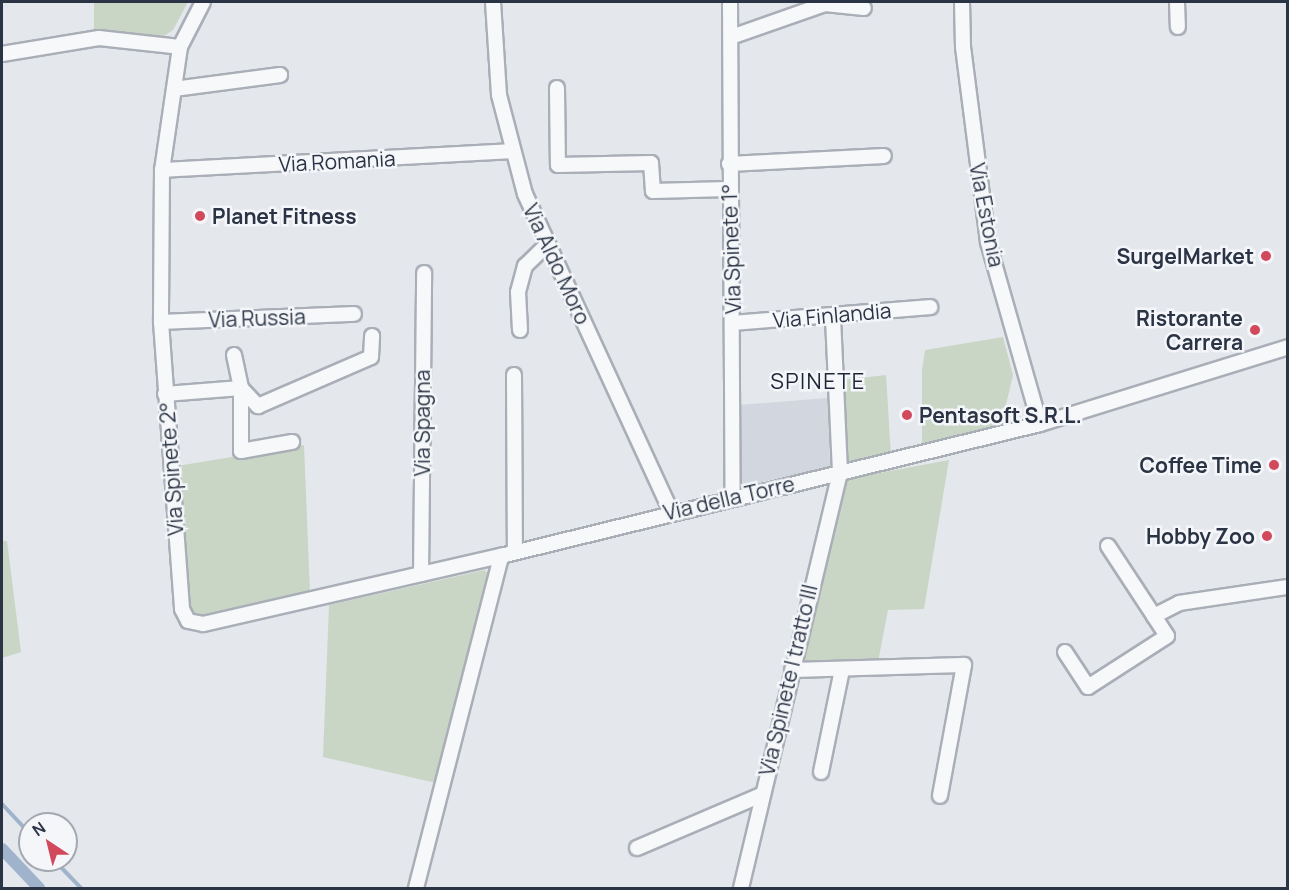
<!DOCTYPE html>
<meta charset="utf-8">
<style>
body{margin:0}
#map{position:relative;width:1289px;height:890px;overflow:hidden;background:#e4e7ec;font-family:Manrope,sans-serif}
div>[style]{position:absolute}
.built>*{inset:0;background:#d2d6de}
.green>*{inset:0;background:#c9d6c5}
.stream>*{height:4px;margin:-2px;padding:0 2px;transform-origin:2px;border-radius:2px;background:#9fb4cc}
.canal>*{height:12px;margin:-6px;padding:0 6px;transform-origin:6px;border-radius:6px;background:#9fb4cc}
.roads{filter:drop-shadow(2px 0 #a9aeb7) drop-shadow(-2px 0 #a9aeb7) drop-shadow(0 2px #a9aeb7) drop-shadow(0 -2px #a9aeb7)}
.minor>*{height:14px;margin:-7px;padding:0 7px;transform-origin:7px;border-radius:7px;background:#f7f8fa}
.dots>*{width:16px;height:16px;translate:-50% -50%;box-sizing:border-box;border:3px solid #f4f6f9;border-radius:50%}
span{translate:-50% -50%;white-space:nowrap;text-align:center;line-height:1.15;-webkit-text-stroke:5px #f4f6f9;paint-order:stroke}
.street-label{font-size:21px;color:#2b3445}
.poi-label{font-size:21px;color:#2b3445;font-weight:700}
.left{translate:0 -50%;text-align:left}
.right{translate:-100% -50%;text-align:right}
.neighbourhood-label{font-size:22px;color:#1d2536;letter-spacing:1.5px}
.frame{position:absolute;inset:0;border:3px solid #2b3445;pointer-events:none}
.north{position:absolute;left:18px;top:812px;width:60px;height:60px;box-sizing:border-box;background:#f4f6f9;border:2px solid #a4a8b1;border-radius:50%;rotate:325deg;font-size:16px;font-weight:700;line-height:24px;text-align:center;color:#2b3445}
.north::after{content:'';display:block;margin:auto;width:21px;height:27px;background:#d1495b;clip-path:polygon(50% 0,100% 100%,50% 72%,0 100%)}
</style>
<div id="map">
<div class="built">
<div style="clip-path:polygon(828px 398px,830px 467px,740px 487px,738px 405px)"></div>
</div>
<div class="green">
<div style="clip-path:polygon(94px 2px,188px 2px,173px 30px,158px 40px,94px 30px)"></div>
<div style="clip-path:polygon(1003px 337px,1013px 375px,1000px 430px,922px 446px,922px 371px,925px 350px)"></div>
<div style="clip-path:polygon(886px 375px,891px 456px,847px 465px,843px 380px)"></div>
<div style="clip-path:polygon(304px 445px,310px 593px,203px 621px,188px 608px,177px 466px)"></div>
<div style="clip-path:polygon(949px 460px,924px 609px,888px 610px,878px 662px,801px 665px,842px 480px)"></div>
<div style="clip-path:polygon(2px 541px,7px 541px,21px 652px,2px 658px)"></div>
<div style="clip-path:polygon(485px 570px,490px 577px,436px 783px,323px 757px,329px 605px)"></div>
</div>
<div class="stream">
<div style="left:2px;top:804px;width:41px;rotate:47deg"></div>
<div style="left:54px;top:860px;width:39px;rotate:46deg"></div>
</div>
<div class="canal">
<div style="left:2px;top:849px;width:54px;rotate:46.5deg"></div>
</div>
<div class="roads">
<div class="minor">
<div style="left:203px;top:2px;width:51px;rotate:117.1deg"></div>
<div style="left:180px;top:47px;width:124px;rotate:98.3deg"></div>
<div style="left:162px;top:170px;width:152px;rotate:90.4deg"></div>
<div style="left:161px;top:322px;width:288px;rotate:85.8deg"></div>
<div style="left:182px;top:609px;width:13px;rotate:63deg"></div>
<div style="left:188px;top:621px;width:15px;rotate:11deg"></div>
<div style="left:203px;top:624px;width:306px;rotate:-12.9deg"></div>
<div style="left:501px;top:556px;width:555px;rotate:-13.76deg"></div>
<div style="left:1040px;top:424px;width:260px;rotate:-17.2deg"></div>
<div style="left:493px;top:2px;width:93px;rotate:86.3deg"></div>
<div style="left:499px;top:95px;width:102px;rotate:75.3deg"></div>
<div style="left:525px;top:194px;width:350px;rotate:65.3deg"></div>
<div style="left:730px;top:2px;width:495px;rotate:89.7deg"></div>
<div style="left:962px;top:2px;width:45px;rotate:88.7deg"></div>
<div style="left:963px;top:47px;width:197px;rotate:82.7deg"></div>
<div style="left:988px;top:242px;width:189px;rotate:74.1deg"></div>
<div style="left:1177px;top:2px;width:25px;rotate:88deg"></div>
<div style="left:731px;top:37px;width:100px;rotate:-19.3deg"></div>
<div style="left:825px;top:4px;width:39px;rotate:6deg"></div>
<div style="left:2px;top:54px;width:98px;rotate:-9.4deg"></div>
<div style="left:99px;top:38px;width:81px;rotate:6.3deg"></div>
<div style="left:557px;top:88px;width:77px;rotate:89.3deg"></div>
<div style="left:558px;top:165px;width:93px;rotate:-1.2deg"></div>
<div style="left:651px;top:163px;width:28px;rotate:86deg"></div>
<div style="left:653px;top:191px;width:75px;rotate:-1.5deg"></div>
<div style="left:174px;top:89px;width:107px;rotate:-7.5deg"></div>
<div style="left:729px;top:164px;width:155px;rotate:-3deg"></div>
<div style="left:162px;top:170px;width:350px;rotate:-3.1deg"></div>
<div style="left:161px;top:322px;width:193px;rotate:-2.4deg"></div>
<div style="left:733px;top:323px;width:198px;rotate:-4.6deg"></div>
<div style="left:520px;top:330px;width:38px;rotate:-93deg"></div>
<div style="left:518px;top:292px;width:27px;rotate:-75deg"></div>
<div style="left:525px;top:266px;width:32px;rotate:-44deg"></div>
<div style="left:234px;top:355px;width:34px;rotate:78deg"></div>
<div style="left:241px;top:388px;width:25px;rotate:47deg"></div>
<div style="left:258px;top:406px;width:123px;rotate:-23.4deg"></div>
<div style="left:371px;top:357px;width:21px;rotate:-87deg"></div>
<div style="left:514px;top:375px;width:177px;rotate:89.7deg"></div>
<div style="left:165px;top:394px;width:76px;rotate:-4.5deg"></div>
<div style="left:241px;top:388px;width:63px;rotate:90deg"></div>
<div style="left:241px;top:451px;width:52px;rotate:-10deg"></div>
<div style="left:1108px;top:546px;width:84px;rotate:56.7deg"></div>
<div style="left:1154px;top:616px;width:28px;rotate:-27deg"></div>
<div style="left:1179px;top:603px;width:110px;rotate:-8.4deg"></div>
<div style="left:421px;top:574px;width:301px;rotate:-89.4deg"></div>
<div style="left:1065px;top:652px;width:42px;rotate:56.7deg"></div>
<div style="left:1088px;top:687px;width:94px;rotate:-32.8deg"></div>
<div style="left:1167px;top:636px;width:24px;rotate:-123deg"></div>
<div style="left:792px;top:670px;width:172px;rotate:-1.7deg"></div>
<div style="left:964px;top:665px;width:133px;rotate:100.4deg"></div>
<div style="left:821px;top:772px;width:104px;rotate:-78.4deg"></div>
<div style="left:637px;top:848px;width:135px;rotate:-23.1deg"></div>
<div style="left:416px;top:888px;width:343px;rotate:-75.6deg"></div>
<div style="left:741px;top:888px;width:428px;rotate:-76.6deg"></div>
<div style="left:840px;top:472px;width:156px;rotate:-92.6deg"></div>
</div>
</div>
<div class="dots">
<div style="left:200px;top:216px;background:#d1495b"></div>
<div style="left:1266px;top:256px;background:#d1495b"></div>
<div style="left:1255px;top:330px;background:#d1495b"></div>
<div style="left:907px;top:415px;background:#d1495b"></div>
<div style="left:1274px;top:465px;background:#d1495b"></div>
<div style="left:1267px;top:536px;background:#d1495b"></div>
</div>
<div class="street-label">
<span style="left:337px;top:161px;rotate:-3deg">Via Romania</span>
<span style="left:987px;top:215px;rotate:79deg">Via Estonia</span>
<span style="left:731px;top:249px;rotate:-92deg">Via Spinete 1°</span>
<span style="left:557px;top:264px;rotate:65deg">Via Aldo Moro</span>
<span style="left:832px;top:315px;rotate:-5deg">Via Finlandia</span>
<span style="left:257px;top:318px;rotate:-2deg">Via Russia</span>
<span style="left:422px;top:423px;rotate:-90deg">Via Spagna</span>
<span style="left:171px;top:469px;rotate:-94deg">Via Spinete 2°</span>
<span style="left:729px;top:498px;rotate:-13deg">Via della Torre</span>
<span style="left:788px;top:680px;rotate:-77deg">Via Spinete I tratto III</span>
</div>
<div class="poi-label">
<span class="left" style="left:212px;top:216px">Planet Fitness</span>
<span class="right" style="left:1254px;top:256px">SurgelMarket</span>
<span class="right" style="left:1243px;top:330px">Ristorante<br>Carrera</span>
<span class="left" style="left:919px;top:415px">Pentasoft S.R.L.</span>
<span class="right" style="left:1262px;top:465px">Coffee Time</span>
<span class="right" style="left:1255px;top:536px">Hobby Zoo</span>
</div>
<div class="neighbourhood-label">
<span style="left:818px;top:382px">SPINETE</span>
</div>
<div class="frame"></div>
<div class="north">N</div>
</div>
